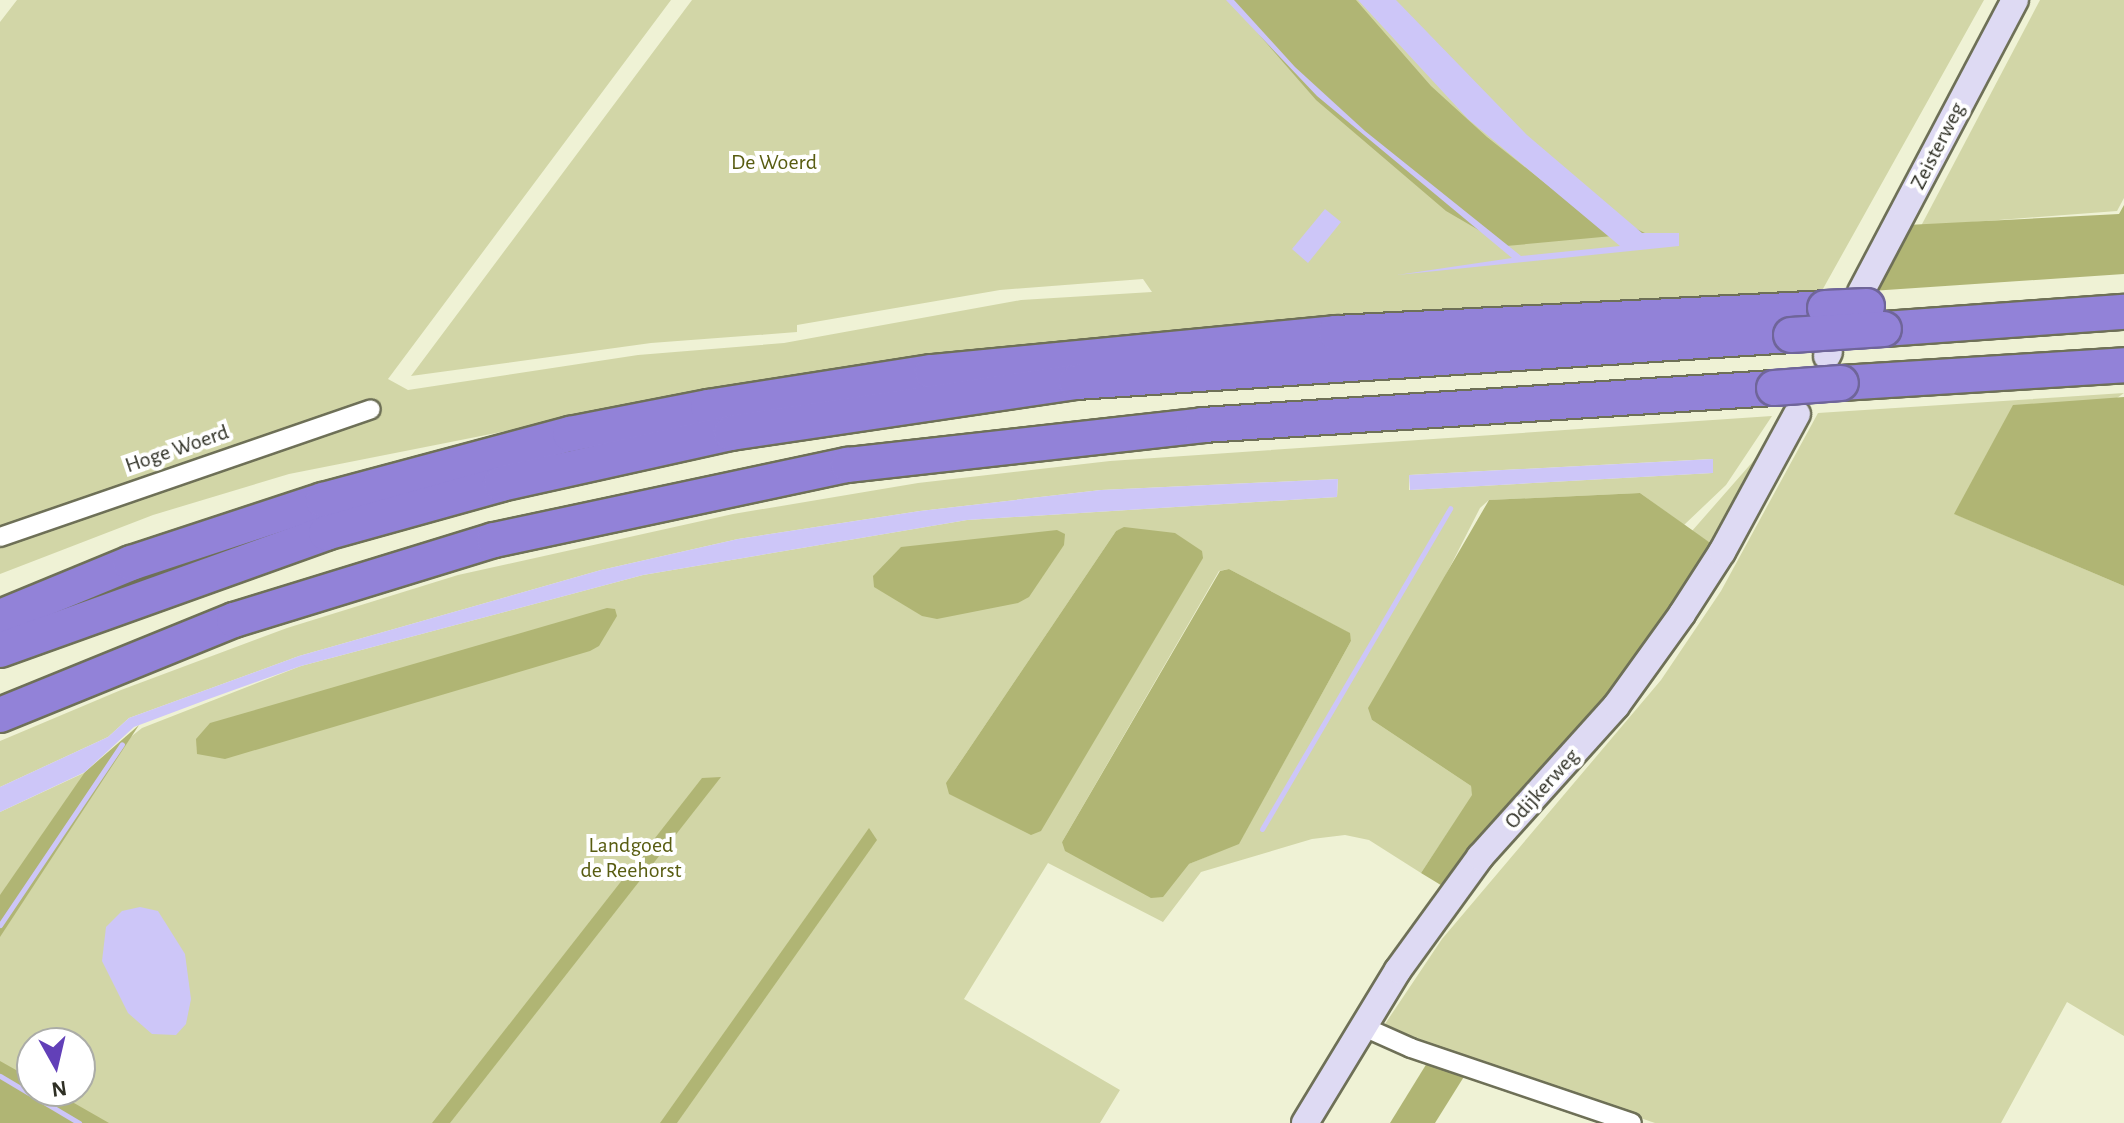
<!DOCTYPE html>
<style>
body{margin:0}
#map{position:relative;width:2124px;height:1123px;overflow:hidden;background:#eff2d5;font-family:"Alegreya Sans",sans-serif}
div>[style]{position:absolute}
.green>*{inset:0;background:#d2d6a7}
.forest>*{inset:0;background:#b0b574}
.water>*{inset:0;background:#cdc6f8}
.stream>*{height:5px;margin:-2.5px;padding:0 2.5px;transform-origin:2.5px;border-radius:2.5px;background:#cdc6f8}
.roads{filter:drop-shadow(2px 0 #6e7057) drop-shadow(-2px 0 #6e7057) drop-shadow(0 2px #6e7057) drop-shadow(0 -2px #6e7057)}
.street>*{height:18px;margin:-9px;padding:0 9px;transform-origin:9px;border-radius:9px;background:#fff}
.secondary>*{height:26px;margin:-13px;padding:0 13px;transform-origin:13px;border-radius:13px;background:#dedaf3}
.highway>*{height:34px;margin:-17px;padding:0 17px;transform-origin:17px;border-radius:17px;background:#9282d8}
.bridges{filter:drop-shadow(2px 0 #6f6599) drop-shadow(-2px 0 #6f6599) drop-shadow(0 2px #6f6599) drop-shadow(0 -2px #6f6599)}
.highway-bridge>*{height:34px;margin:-17px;padding:0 17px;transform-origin:17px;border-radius:17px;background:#9282d8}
span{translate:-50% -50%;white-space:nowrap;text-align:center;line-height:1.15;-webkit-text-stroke:8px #fff;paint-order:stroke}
.street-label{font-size:22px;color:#2e2f24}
.park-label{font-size:22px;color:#585c11}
.north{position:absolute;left:16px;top:1027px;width:80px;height:80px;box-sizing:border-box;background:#fff;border:2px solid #abaca7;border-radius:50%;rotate:172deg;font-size:22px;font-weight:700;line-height:32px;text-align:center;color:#2e2f24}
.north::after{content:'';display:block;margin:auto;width:28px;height:36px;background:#6240b8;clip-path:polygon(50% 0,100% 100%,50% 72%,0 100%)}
</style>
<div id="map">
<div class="green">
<div style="clip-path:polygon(17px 0,671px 0,388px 379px,408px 390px,638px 355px,784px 343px,1021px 300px,1152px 292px,1143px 279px,1000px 290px,797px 325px,797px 332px,651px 343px,411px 376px,692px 0,1984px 0,1819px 296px,657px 401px,289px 474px,153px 515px,0 574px,0 22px)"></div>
<div style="clip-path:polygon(2040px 0,2124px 0,2124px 198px,2117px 211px,1921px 226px)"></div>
<div style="clip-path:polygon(2124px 393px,1955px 514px,2124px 586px,2124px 1036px,2067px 1002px,2001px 1123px,1655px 1123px,1433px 1047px,1385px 1024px,1442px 939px,1661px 680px,1721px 591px,1818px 413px)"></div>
<div style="clip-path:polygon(1782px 415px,1787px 415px,1716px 547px,1692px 531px,1756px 458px)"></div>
<div style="clip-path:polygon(evenodd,1772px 416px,1726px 485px,1684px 525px,1640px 493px,1489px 500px,1480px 508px,1372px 720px,1471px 786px,1473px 795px,1421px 873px,1369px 840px,1345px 835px,1312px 839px,1201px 872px,1163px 922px,1048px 863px,964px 999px,1120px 1090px,1100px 1123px,0 1123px,0 812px,86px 772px,142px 728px,301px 666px,643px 575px,967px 520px,1337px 497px,1338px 479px,1101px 490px,920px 511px,738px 539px,601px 570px,299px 656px,129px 718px,108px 737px,0 787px,0 741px,121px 690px,287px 628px,458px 575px,733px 514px,918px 483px,1110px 461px,1772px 416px,1712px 459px,1712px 473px,1409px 490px,1409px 475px,1712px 459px,1772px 416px,1124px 528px,946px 783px,1116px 531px,1124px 528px,1772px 416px,1229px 569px,1349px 633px,1351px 641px,1239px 843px,1189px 864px,1062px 842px,1219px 571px,1229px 569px,1772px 416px,32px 1043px,80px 1043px,80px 1091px,32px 1091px,32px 1043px)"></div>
</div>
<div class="forest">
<div style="clip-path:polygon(1229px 0,1356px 0,1431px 86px,1487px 137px,1550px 187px,1645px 233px,1506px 246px,1446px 211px,1316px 100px)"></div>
<div style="clip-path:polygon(2124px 205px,2124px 274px,1871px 291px,1907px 225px,2119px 214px)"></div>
<div style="clip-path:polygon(2124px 397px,2124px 586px,1954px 514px,2013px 405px)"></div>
<div style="clip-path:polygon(1640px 493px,1716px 547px,1660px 637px,1449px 890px,1421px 873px,1472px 795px,1471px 786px,1372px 720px,1368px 708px,1489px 500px)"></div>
<div style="clip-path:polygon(1124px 527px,1175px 533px,1202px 551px,1203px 558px,1041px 831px,1031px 835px,949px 794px,946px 783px,1116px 531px)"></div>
<div style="clip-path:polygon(1057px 530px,1065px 534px,1064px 545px,1029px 597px,1018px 603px,937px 619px,922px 616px,874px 587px,873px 576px,901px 547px)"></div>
<div style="clip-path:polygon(1229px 569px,1350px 633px,1351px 641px,1239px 844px,1189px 864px,1163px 897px,1151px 898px,1065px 851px,1062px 842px,1220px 571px)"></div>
<div style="clip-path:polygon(607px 608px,615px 609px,617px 616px,599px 646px,590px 651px,225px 759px,197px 754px,196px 739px,210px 723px)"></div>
<div style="clip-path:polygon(139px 725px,0 937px,0 895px,85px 772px)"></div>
<div style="clip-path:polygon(721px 777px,450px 1123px,432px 1123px,702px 778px)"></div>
<div style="clip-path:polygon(869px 828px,877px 840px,677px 1123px,660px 1123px)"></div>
<div style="clip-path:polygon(0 1061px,32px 1079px,32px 1091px,53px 1091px,109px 1123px,0 1123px)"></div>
<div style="clip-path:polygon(1427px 1063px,1465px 1075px,1435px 1123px,1390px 1123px)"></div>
</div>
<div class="water">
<div style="clip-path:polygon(1226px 0,1234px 0,1295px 67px,1365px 131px,1521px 256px,1620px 246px,1468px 119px,1358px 0,1396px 0,1527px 135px,1642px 233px,1679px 233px,1679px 246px,1397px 275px,1512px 258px,1317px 96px)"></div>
<div style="clip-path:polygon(1325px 209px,1341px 222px,1308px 263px,1292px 249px)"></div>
<div style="clip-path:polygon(1713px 459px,1713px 473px,1410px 490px,1409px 475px)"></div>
<div style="clip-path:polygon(1338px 479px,1337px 497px,967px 520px,643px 575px,301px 666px,206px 700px,134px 727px,85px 772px,0 812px,0 787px,108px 737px,129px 718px,299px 656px,601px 570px,738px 539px,920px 511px,1101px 490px)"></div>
<div style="clip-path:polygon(140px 907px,158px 911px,185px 954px,191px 999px,186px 1024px,176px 1035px,152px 1034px,128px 1013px,102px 961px,106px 927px,122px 911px)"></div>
</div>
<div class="stream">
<div style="left:1262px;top:829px;width:372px;rotate:-59.6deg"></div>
<div style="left:0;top:925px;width:218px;rotate:-56deg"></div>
<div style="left:0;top:1076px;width:92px;rotate:30.7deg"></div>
</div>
<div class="roads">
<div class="street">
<div style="left:0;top:537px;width:392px;rotate:-19deg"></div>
<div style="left:1364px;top:1027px;width:51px;rotate:24.1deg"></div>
<div style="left:1411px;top:1048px;width:233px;rotate:18.7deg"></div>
</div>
<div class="secondary">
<div style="left:1861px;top:292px;width:330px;rotate:-62.2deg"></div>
<div style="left:1827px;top:356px;width:4px;rotate:-63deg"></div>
<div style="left:1305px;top:1123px;width:179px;rotate:-58.7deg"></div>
<div style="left:1398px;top:970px;width:140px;rotate:-54deg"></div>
<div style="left:1480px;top:857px;width:203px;rotate:-48deg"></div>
<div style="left:1616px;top:706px;width:113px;rotate:-54.3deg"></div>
<div style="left:1682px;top:614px;width:74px;rotate:-57.2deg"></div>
<div style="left:1722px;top:552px;width:157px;rotate:-61.5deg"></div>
</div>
<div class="highway">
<div style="left:1884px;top:329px;width:241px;rotate:-4.1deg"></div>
<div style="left:1841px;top:383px;width:284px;rotate:-3.6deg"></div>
<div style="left:0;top:617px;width:142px;rotate:-22.4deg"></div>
<div style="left:131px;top:563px;width:202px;rotate:-18.2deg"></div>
<div style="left:323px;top:500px;width:256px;rotate:-15deg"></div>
<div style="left:570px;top:434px;width:141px;rotate:-11.1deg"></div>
<div style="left:708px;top:407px;width:227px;rotate:-8.9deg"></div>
<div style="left:932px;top:372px;width:406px;rotate:-5.5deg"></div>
<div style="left:1336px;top:333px;width:490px;rotate:-2.9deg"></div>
<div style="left:0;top:650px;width:346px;rotate:-19.7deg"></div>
<div style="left:326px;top:533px;width:182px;rotate:-15.6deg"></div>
<div style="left:501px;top:484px;width:236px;rotate:-12.5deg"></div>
<div style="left:731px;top:433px;width:349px;rotate:-8.4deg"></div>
<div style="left:1076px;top:382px;width:717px;rotate:-3.76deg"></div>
<div style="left:0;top:715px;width:253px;rotate:-22.1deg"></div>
<div style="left:234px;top:620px;width:272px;rotate:-17.1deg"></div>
<div style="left:494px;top:540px;width:362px;rotate:-12deg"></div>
<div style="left:848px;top:465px;width:357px;rotate:-6.4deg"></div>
<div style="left:1203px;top:425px;width:572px;rotate:-3.71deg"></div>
</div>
</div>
<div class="bridges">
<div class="highway-bridge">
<div style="left:1825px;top:308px;width:42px;rotate:-2.7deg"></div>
<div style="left:1791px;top:335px;width:93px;rotate:-3.7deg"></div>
<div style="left:1774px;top:388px;width:67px;rotate:-4.3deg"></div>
</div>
</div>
<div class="street-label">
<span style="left:1938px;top:146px;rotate:-63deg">Zeisterweg</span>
<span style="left:177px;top:449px;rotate:-19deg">Hoge Woerd</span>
<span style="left:1542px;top:789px;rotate:-48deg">Odijkerweg</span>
</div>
<div class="park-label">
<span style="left:774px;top:163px">De Woerd</span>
<span style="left:631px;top:858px">Landgoed<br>de Reehorst</span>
</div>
<div class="north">N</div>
</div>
